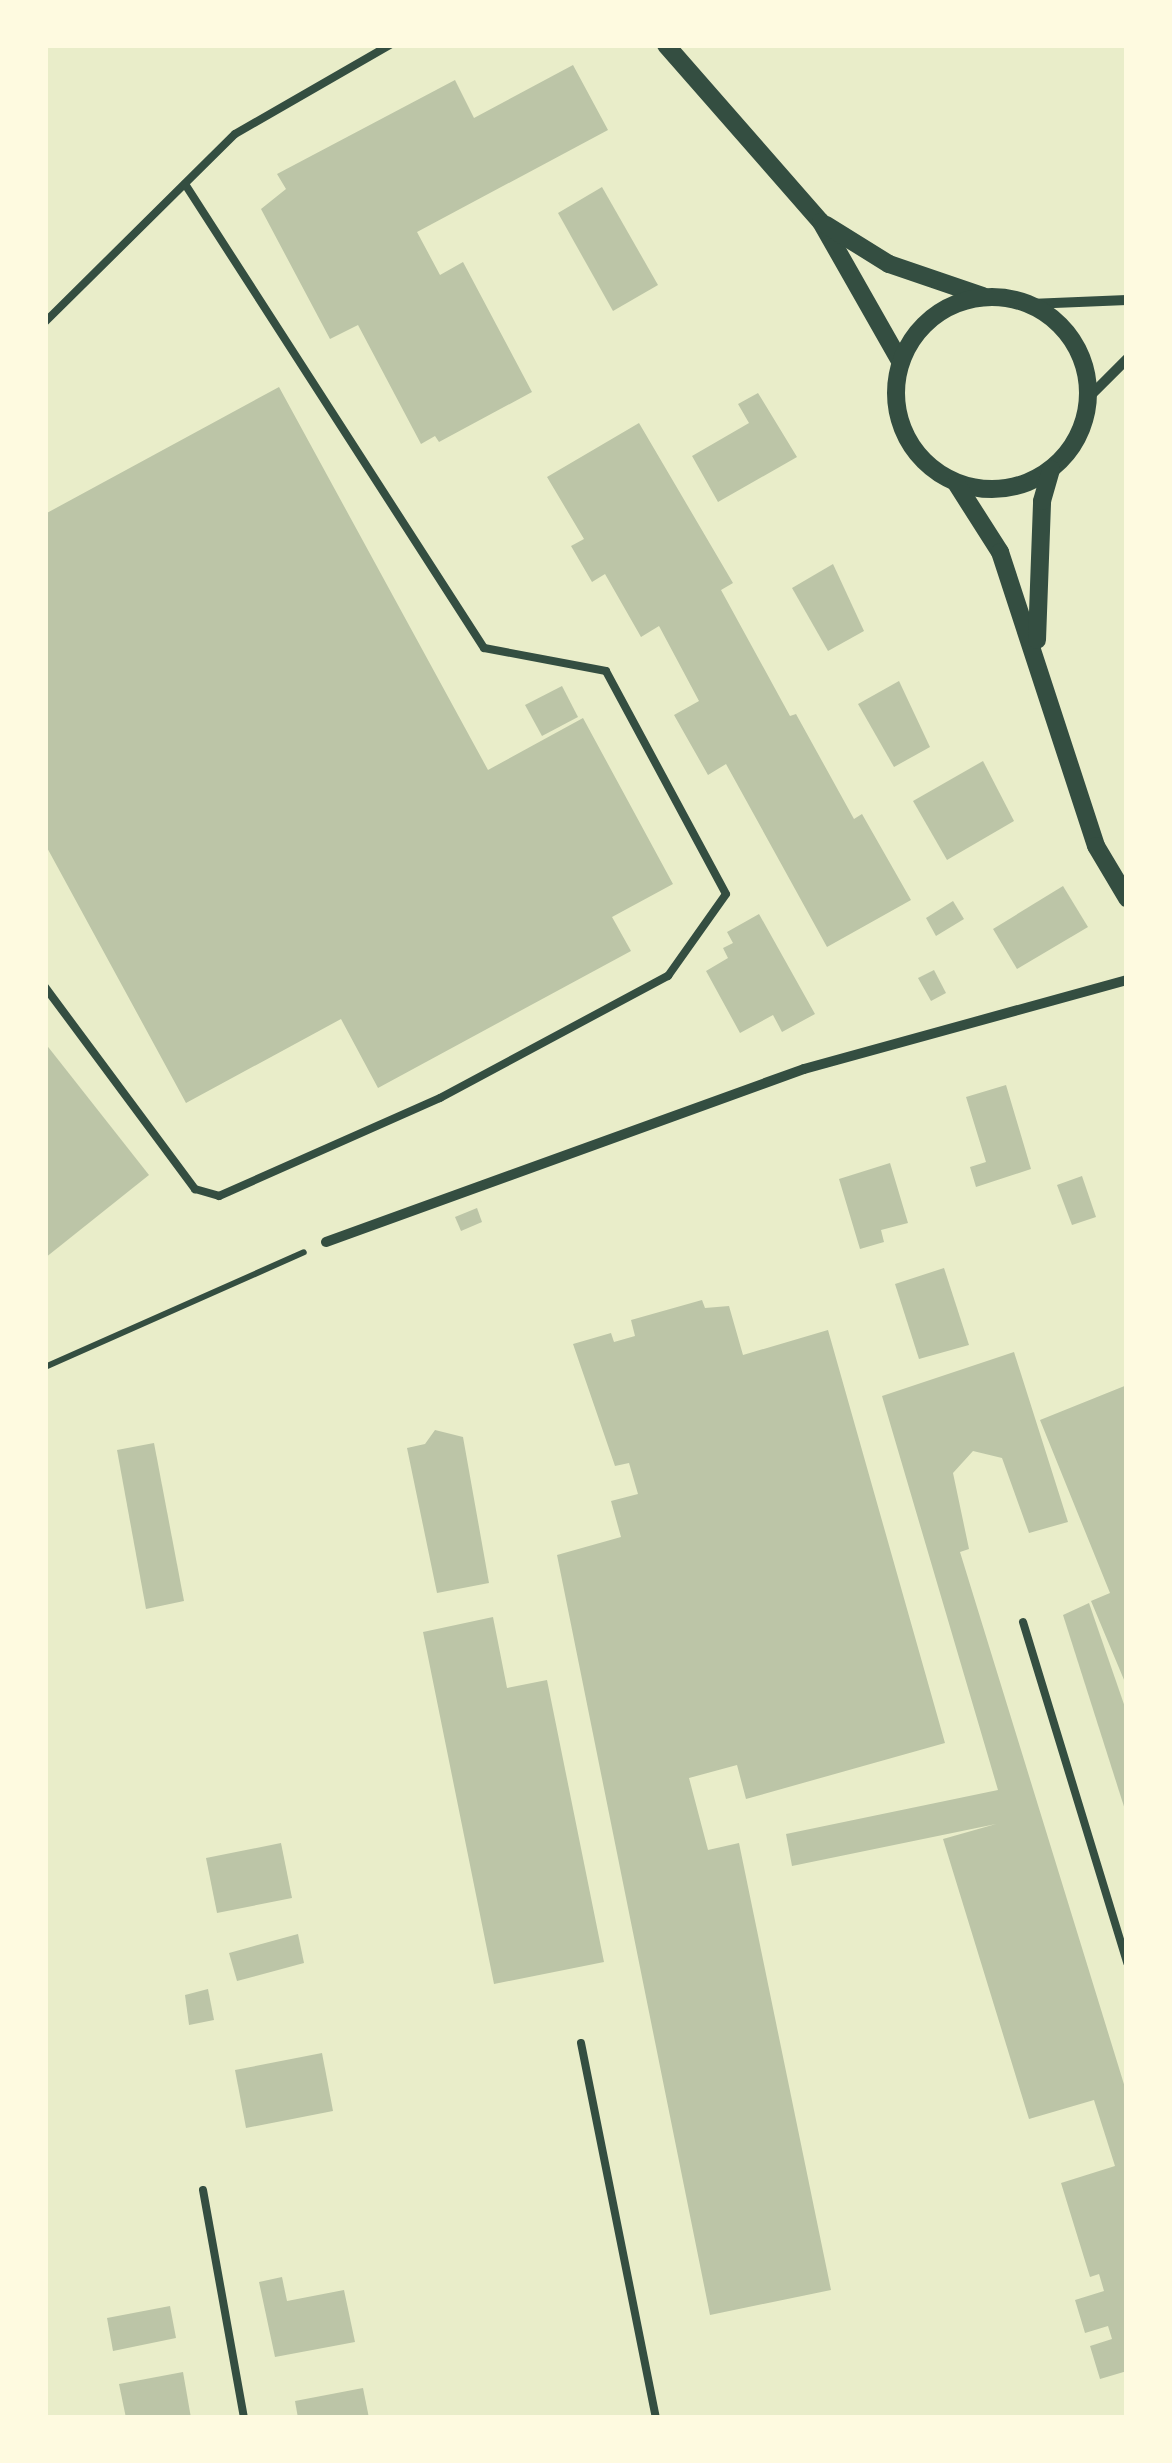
<!DOCTYPE html>
<style>
body{margin:0}
#map{position:relative;width:1172px;height:2463px;overflow:hidden;background:#e9edc9;font-family:Merriweather,serif}
div>[style]{position:absolute}
.building>*{inset:0;background:#bcc5a7}
.path>*{height:6px;margin:-3px;padding:0 3px;transform-origin:3px;border-radius:3px;background:#344e41}
.service>*{height:8px;margin:-4px;padding:0 4px;transform-origin:4px;border-radius:4px;background:#344e41}
.minor>*{height:10px;margin:-5px;padding:0 5px;transform-origin:5px;border-radius:5px;background:#344e41}
.tertiary>*{height:18px;margin:-9px;padding:0 9px;transform-origin:9px;border-radius:9px;background:#344e41}
.tertiary>.ring{margin:-9px;padding:0;box-sizing:content-box;background:none;border:18px solid #344e41;border-radius:50%}
span{translate:-50% -50%;white-space:nowrap;text-align:center;line-height:1.15;-webkit-text-stroke:9px #fefae0;paint-order:stroke}
.frame{position:absolute;inset:0;border:48px solid #fefae0;pointer-events:none}
</style>
<div id="map">
<div class="building">
<div style="clip-path:polygon(573px 65px,608px 130px,417px 232px,440px 275px,463px 262px,532px 392px,439px 442px,435px 436px,421px 444px,358px 325px,330px 339px,261px 209px,286px 189px,277px 174px,455px 80px,474px 118px)"></div>
<div style="clip-path:polygon(602px 187px,658px 285px,613px 311px,558px 213px)"></div>
<div style="clip-path:polygon(279px 387px,488px 770px,583px 718px,673px 884px,612px 917px,631px 951px,378px 1088px,341px 1019px,186px 1103px,45px 844px,45px 514px)"></div>
<div style="clip-path:polygon(758px 393px,797px 457px,718px 502px,692px 456px,749px 423px,738px 404px)"></div>
<div style="clip-path:polygon(639px 423px,733px 583px,721px 590px,790px 716px,796px 714px,854px 819px,862px 814px,911px 900px,827px 947px,726px 764px,708px 775px,674px 715px,699px 701px,659px 626px,641px 637px,605px 574px,592px 582px,571px 546px,584px 539px,547px 477px)"></div>
<div style="clip-path:polygon(833px 564px,864px 631px,828px 651px,792px 588px)"></div>
<div style="clip-path:polygon(899px 681px,930px 747px,894px 767px,858px 704px)"></div>
<div style="clip-path:polygon(562px 686px,578px 717px,542px 736px,525px 705px)"></div>
<div style="clip-path:polygon(983px 761px,1014px 821px,947px 860px,913px 801px)"></div>
<div style="clip-path:polygon(1063px 886px,1088px 927px,1017px 969px,993px 929px)"></div>
<div style="clip-path:polygon(953px 901px,964px 919px,936px 936px,926px 918px)"></div>
<div style="clip-path:polygon(759px 914px,815px 1014px,782px 1032px,773px 1015px,740px 1033px,706px 971px,728px 958px,723px 948px,733px 943px,727px 932px)"></div>
<div style="clip-path:polygon(934px 970px,946px 993px,931px 1001px,918px 978px)"></div>
<div style="clip-path:polygon(45px 1043px,149px 1175px,45px 1258px)"></div>
<div style="clip-path:polygon(1006px 1085px,1031px 1169px,976px 1187px,970px 1167px,986px 1162px,966px 1097px)"></div>
<div style="clip-path:polygon(890px 1163px,908px 1223px,881px 1230px,884px 1242px,860px 1249px,839px 1179px)"></div>
<div style="clip-path:polygon(1082px 1176px,1096px 1217px,1072px 1225px,1057px 1185px)"></div>
<div style="clip-path:polygon(477px 1208px,482px 1222px,461px 1231px,455px 1217px)"></div>
<div style="clip-path:polygon(944px 1268px,969px 1345px,919px 1359px,895px 1284px)"></div>
<div style="clip-path:polygon(702px 1300px,705px 1308px,729px 1306px,743px 1355px,828px 1330px,945px 1743px,746px 1799px,737px 1765px,689px 1778px,708px 1850px,739px 1843px,831px 2290px,710px 2315px,557px 1555px,621px 1537px,611px 1501px,638px 1494px,629px 1463px,615px 1466px,573px 1344px,611px 1333px,614px 1342px,635px 1336px,631px 1320px)"></div>
<div style="clip-path:polygon(1014px 1352px,1068px 1522px,1029px 1533px,1002px 1458px,973px 1451px,953px 1473px,969px 1549px,960px 1552px,1127px 2094px,1127px 2371px,1100px 2379px,1090px 2346px,1112px 2339px,1108px 2326px,1085px 2333px,1075px 2300px,1104px 2291px,1099px 2274px,1090px 2277px,1061px 2183px,1115px 2166px,1094px 2100px,1029px 2119px,943px 1839px,996px 1824px,792px 1866px,786px 1834px,998px 1790px,882px 1396px)"></div>
<div style="clip-path:polygon(1127px 1385px,1127px 1687px,1091px 1601px,1110px 1593px,1040px 1420px)"></div>
<div style="clip-path:polygon(435px 1430px,463px 1437px,489px 1583px,437px 1593px,407px 1448px,425px 1444px)"></div>
<div style="clip-path:polygon(154px 1443px,184px 1601px,146px 1609px,117px 1450px)"></div>
<div style="clip-path:polygon(1089px 1603px,1127px 1713px,1127px 1816px,1063px 1615px)"></div>
<div style="clip-path:polygon(493px 1617px,507px 1688px,547px 1680px,604px 1962px,494px 1984px,423px 1632px)"></div>
<div style="clip-path:polygon(281px 1843px,292px 1898px,217px 1913px,206px 1858px)"></div>
<div style="clip-path:polygon(298px 1934px,304px 1963px,237px 1981px,229px 1953px)"></div>
<div style="clip-path:polygon(208px 1989px,214px 2020px,189px 2025px,185px 1995px)"></div>
<div style="clip-path:polygon(322px 2053px,333px 2111px,246px 2128px,235px 2070px)"></div>
<div style="clip-path:polygon(282px 2277px,287px 2301px,344px 2290px,355px 2342px,275px 2357px,259px 2282px)"></div>
<div style="clip-path:polygon(170px 2306px,176px 2338px,113px 2351px,107px 2318px)"></div>
<div style="clip-path:polygon(183px 2372px,191px 2418px,126px 2418px,119px 2384px)"></div>
<div style="clip-path:polygon(363px 2388px,369px 2418px,298px 2418px,295px 2401px)"></div>
</div>
<div class="path">
<div style="left:45px;top:1367px;width:283px;rotate:-23.9deg"></div>
</div>
<div class="service">
<div style="left:45px;top:322px;width:267px;rotate:-44.7deg"></div>
<div style="left:235px;top:134px;width:179px;rotate:-29.9deg"></div>
<div style="left:45px;top:987px;width:252px;rotate:53.4deg"></div>
<div style="left:195px;top:1189px;width:25px;rotate:16deg"></div>
<div style="left:219px;top:1196px;width:242px;rotate:-23.9deg"></div>
<div style="left:440px;top:1098px;width:259px;rotate:-28.2deg"></div>
<div style="left:668px;top:976px;width:100px;rotate:-54.7deg"></div>
<div style="left:726px;top:894px;width:253px;rotate:-118.3deg"></div>
<div style="left:606px;top:671px;width:124px;rotate:-169.3deg"></div>
<div style="left:484px;top:648px;width:552px;rotate:-122.8deg"></div>
<div style="left:1023px;top:1622px;width:357px;rotate:73deg"></div>
<div style="left:581px;top:2043px;width:382px;rotate:78.7deg"></div>
<div style="left:203px;top:2190px;width:232px;rotate:79.8deg"></div>
</div>
<div class="minor">
<div style="left:1030px;top:304px;width:97px;rotate:-2.4deg"></div>
<div style="left:1088px;top:398px;width:55px;rotate:-45deg"></div>
<div style="left:326px;top:1242px;width:508px;rotate:-19.9deg"></div>
<div style="left:804px;top:1069px;width:335px;rotate:-15.4deg"></div>
</div>
<div class="tertiary">
<div style="left:666px;top:45px;width:235px;rotate:48.8deg"></div>
<div style="left:821px;top:222px;width:160px;rotate:60.4deg"></div>
<div style="left:826px;top:225px;width:74px;rotate:31.8deg"></div>
<div style="left:889px;top:264px;width:99px;rotate:18.8deg"></div>
<div class="ring" style="left:896px;top:297px;width:174px;height:174px"></div>
<div style="left:956px;top:483px;width:82px;rotate:57.5deg"></div>
<div style="left:1000px;top:552px;width:309px;rotate:71.9deg"></div>
<div style="left:1096px;top:846px;width:61px;rotate:59.2deg"></div>
<div style="left:1037px;top:640px;width:139px;rotate:-87.9deg"></div>
<div style="left:1042px;top:501px;width:33px;rotate:-74deg"></div>
</div>
<div class="frame"></div>
</div>
